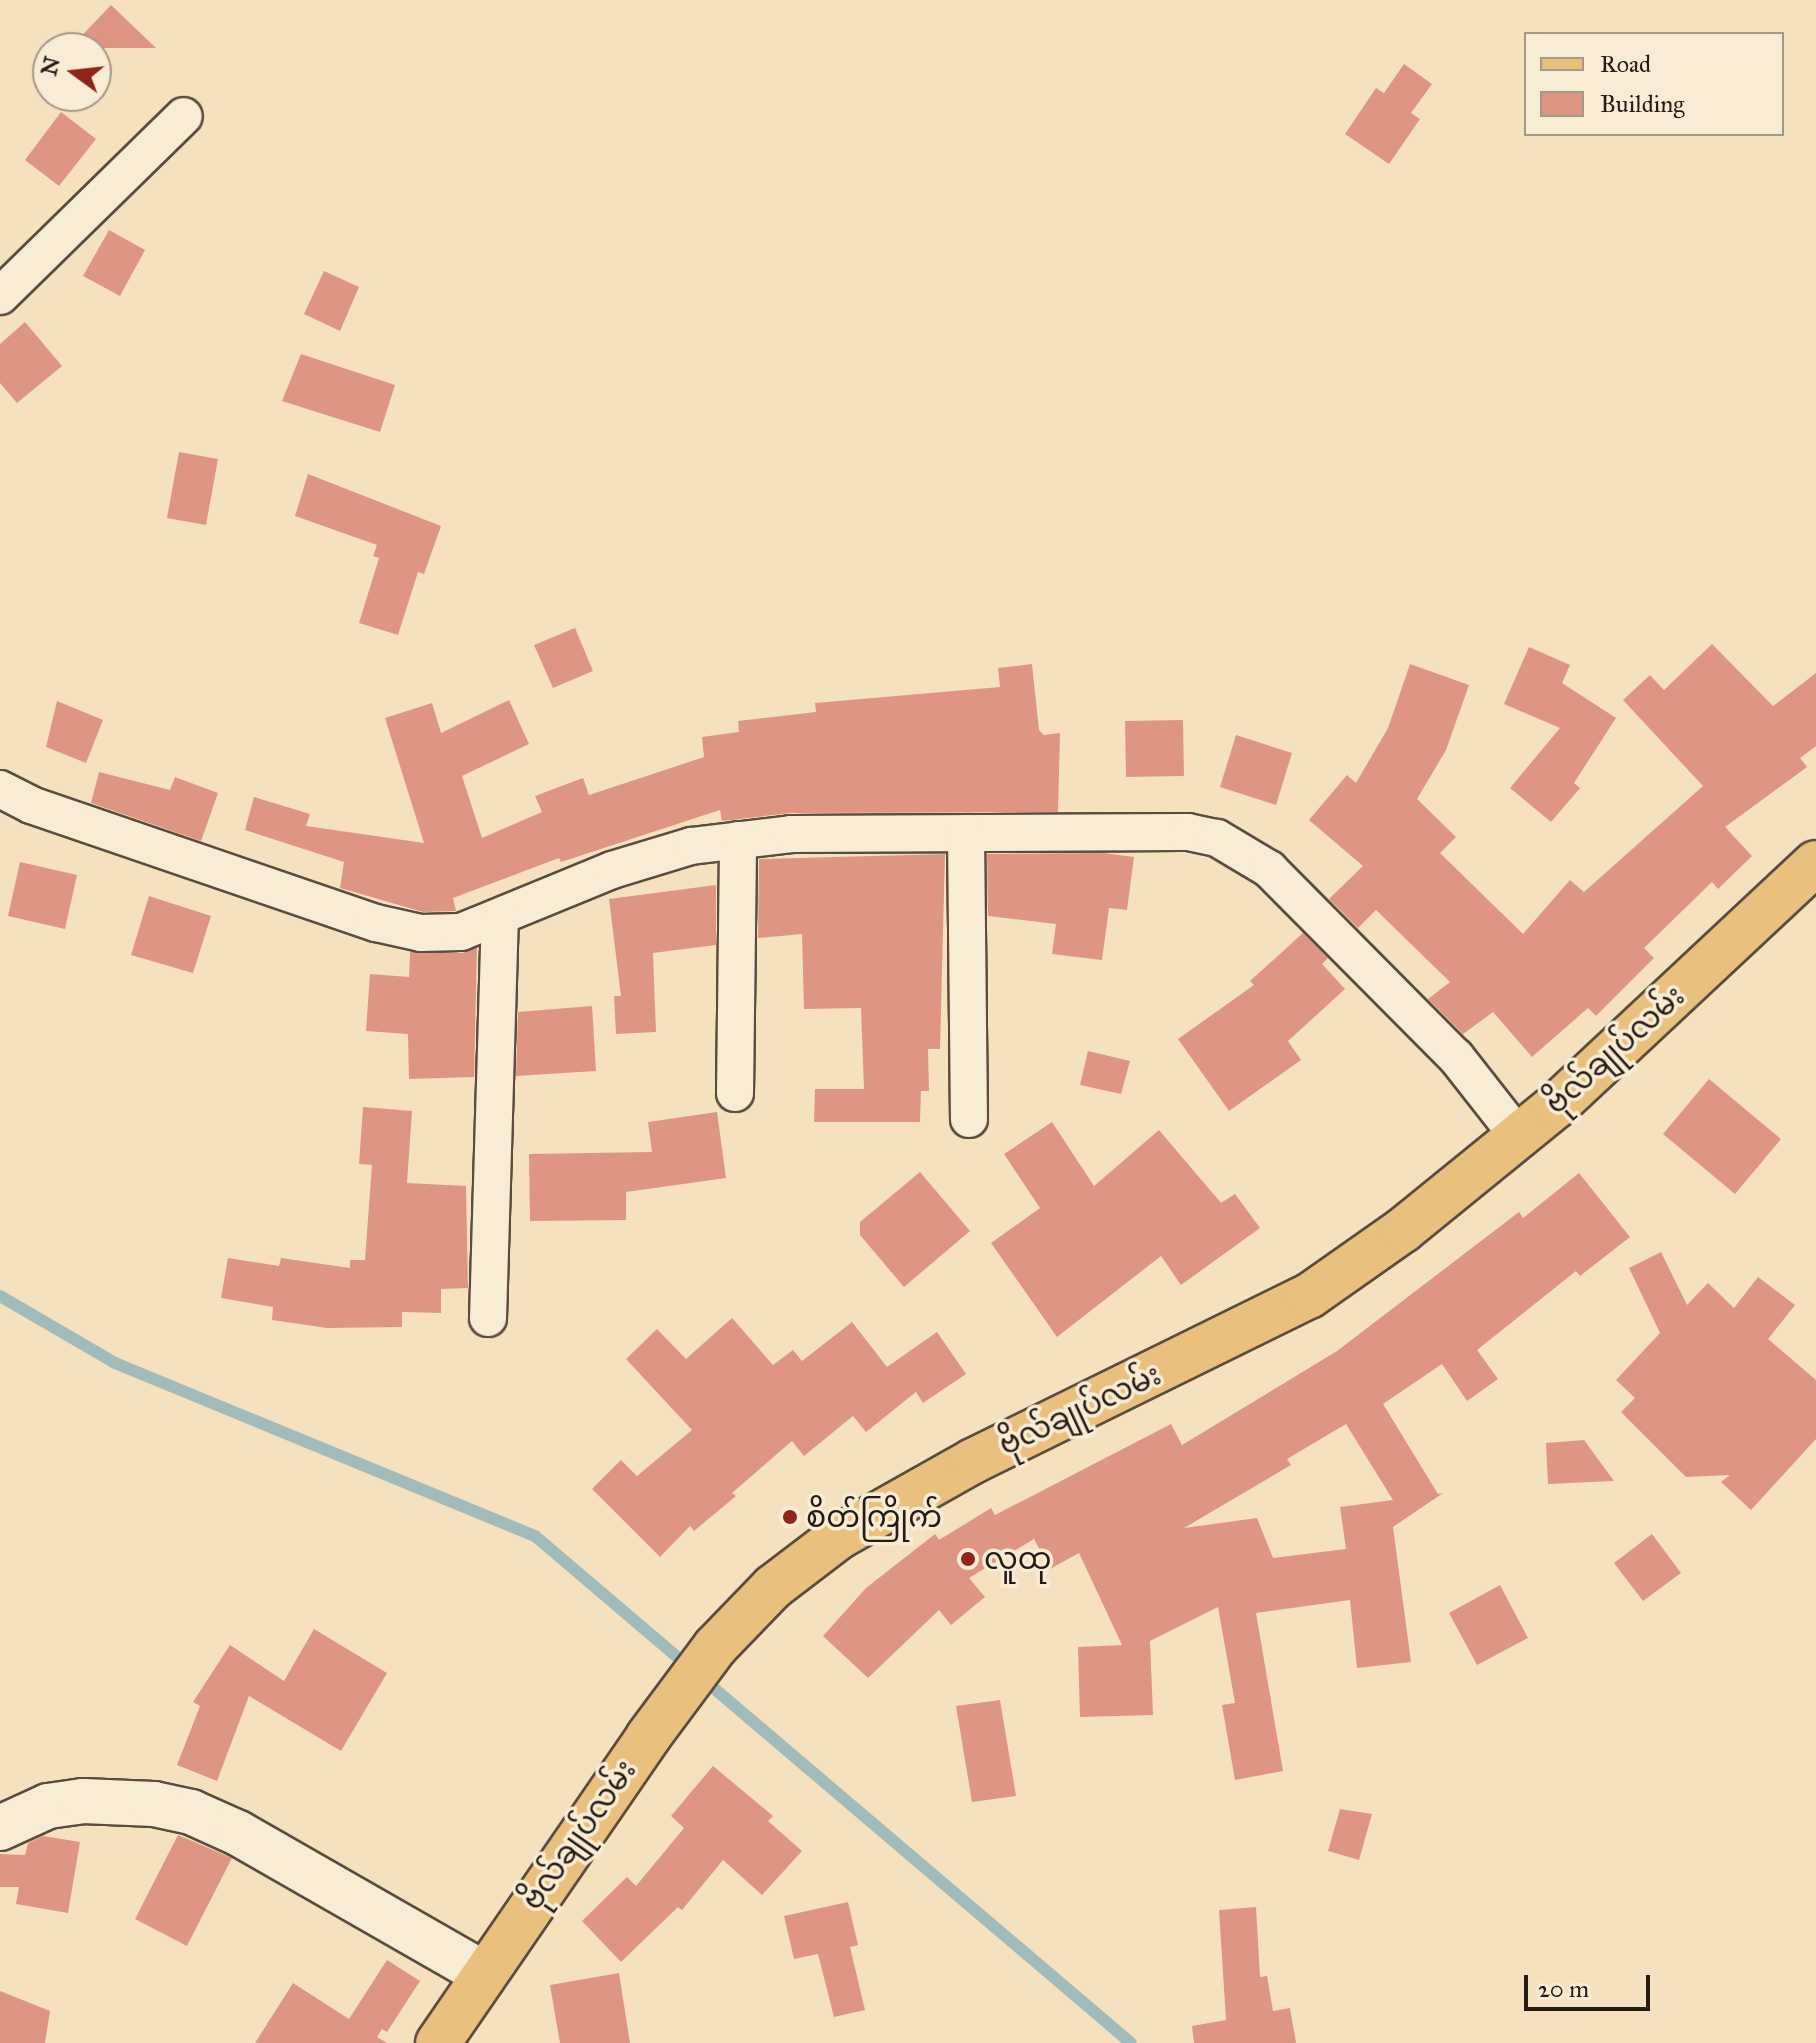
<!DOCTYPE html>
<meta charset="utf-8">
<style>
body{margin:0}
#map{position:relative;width:1816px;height:2043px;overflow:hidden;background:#f5e1bd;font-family:"IM FELL Great Primer","Noto Sans Myanmar",serif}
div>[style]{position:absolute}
.stream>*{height:12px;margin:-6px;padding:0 6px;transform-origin:6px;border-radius:6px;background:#a1bbbb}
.building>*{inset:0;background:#de9683}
.roads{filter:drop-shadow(2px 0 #5a4c3f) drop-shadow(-2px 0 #5a4c3f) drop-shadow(0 2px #5a4c3f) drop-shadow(0 -2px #5a4c3f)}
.minor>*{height:36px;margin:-18px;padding:0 18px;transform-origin:18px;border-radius:18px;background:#f8ecd4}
.tertiary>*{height:44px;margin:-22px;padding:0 22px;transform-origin:22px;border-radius:22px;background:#f8ecd4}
.primary>*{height:44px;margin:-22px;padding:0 22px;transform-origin:22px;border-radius:22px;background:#eac07e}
.dots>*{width:22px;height:22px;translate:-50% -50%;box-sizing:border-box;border:4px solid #f8ecd4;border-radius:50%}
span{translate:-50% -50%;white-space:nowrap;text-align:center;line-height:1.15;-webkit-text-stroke:7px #f8ecd4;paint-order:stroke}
.street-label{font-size:30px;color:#261a15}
.poi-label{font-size:30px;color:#261a15}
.left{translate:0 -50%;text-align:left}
.legend{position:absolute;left:1524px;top:32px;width:260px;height:104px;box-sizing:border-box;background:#f8ecd4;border:2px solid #a49888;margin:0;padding:10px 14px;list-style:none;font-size:24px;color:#261a15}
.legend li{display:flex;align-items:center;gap:16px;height:40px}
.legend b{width:40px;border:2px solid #a49888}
.north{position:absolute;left:32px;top:32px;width:80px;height:80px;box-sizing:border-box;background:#f8ecd4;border:2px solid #a49888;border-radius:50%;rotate:285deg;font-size:22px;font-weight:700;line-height:32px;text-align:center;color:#261a15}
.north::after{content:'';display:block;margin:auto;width:28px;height:36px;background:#8f2418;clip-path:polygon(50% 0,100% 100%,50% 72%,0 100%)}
.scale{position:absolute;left:1524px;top:1975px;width:126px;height:36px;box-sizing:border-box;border:4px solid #261a15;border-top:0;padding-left:10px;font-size:24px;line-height:28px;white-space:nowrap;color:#261a15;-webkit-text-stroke:6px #f8ecd4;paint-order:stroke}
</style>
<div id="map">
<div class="stream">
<div style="left:0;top:1296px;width:133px;rotate:30.2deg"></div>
<div style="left:115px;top:1363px;width:454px;rotate:22.4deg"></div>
<div style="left:535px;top:1536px;width:782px;rotate:40.39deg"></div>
</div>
<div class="building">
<div style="clip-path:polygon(111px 5px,156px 48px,70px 48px)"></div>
<div style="clip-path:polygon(1404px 64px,1432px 84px,1411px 113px,1420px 119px,1389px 164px,1345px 134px,1376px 88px,1384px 93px)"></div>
<div style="clip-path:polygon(61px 112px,96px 139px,59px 186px,25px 160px)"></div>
<div style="clip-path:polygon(109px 230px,145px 250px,120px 296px,83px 276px)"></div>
<div style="clip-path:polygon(324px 271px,359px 287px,340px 331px,304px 314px)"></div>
<div style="clip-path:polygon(25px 322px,62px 366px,17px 403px,0 383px,0 344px)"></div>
<div style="clip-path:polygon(301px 354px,395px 385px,380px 432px,282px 401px)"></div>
<div style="clip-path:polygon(179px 452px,218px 459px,206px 525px,167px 518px)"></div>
<div style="clip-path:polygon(308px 474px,441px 526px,424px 574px,418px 572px,398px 635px,359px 623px,379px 558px,373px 556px,377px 545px,295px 516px)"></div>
<div style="clip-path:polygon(575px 628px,593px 671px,553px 688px,534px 645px)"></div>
<div style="clip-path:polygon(1712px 644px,1773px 706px,1816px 673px,1816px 746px,1800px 758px,1807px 767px,1725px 827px,1752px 856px,1718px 889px,1712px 882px,1644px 948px,1654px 958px,1596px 1016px,1588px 1008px,1532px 1057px,1493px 1012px,1463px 1034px,1428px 999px,1450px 982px,1376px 910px,1358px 928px,1329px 899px,1363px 866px,1309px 820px,1347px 775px,1356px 783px,1388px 728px,1410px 664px,1469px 685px,1446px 750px,1417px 799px,1456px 837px,1440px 853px,1523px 934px,1570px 880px,1584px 892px,1703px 786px,1623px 700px,1650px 675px,1664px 690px)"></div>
<div style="clip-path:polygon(1529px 647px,1570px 665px,1562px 683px,1616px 718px,1574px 783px,1580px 788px,1551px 822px,1510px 788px,1560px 728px,1504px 704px)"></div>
<div style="clip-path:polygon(1032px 664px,1039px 730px,1044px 735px,1060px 733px,1058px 812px,791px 813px,722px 821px,720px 810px,561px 862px,559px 858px,453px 898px,456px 911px,423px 912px,340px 888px,344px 862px,245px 830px,254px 797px,310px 814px,306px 826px,424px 843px,385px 718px,432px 703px,441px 733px,509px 700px,529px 744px,462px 776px,482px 838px,542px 812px,535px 796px,583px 778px,589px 795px,704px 757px,702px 737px,739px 732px,738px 721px,816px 712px,815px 703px,1000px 687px,998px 668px)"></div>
<div style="clip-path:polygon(57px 701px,103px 720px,86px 763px,46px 747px)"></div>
<div style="clip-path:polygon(1183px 720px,1184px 776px,1126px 777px,1125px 721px)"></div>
<div style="clip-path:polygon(1236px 735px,1292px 753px,1276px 805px,1220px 787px)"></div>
<div style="clip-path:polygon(99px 772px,170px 790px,175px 777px,218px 793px,201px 841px,91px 803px)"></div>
<div style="clip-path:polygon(1103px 853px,1134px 857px,1127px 910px,1109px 908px,1102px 960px,1052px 954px,1056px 924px,988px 916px,987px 854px)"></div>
<div style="clip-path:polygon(945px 854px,940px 1049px,928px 1049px,929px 1091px,921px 1091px,920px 1122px,814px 1122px,815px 1089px,864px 1089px,861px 1008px,804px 1009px,802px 934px,758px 938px,759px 859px)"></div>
<div style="clip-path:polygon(20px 862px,77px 875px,65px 929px,8px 916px)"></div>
<div style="clip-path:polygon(716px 885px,716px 945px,653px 953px,656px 1032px,616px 1034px,614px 996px,621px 996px,609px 899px)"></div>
<div style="clip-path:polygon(149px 896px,211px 916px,193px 973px,131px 955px)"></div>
<div style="clip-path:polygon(1303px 933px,1328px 958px,1322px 964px,1345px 989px,1288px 1041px,1301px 1060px,1229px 1111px,1178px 1039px,1254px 985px,1250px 981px)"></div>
<div style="clip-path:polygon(477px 948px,474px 1077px,409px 1079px,408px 1034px,366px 1031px,370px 974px,409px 977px,410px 952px,462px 953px)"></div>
<div style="clip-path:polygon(592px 1006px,596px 1071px,516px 1076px,518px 1012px)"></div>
<div style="clip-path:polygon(1088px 1051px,1130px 1061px,1121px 1094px,1080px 1085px)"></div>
<div style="clip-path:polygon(1709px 1079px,1781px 1139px,1735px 1194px,1663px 1134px)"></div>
<div style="clip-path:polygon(363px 1107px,412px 1111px,407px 1183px,466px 1186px,468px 1288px,441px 1289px,441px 1313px,402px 1312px,402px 1327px,327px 1328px,272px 1320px,273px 1307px,221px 1298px,228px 1258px,279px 1266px,281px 1258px,350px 1268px,350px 1260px,365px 1260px,372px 1165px,359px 1164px)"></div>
<div style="clip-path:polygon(717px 1112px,726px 1178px,626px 1192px,626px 1220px,530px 1221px,529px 1154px,652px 1152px,648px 1122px)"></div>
<div style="clip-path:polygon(1052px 1122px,1094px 1186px,1159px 1130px,1221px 1203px,1235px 1194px,1260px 1228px,1181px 1285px,1161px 1256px,1057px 1337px,991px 1243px,1040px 1208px,1004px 1154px)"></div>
<div style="clip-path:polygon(920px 1172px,970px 1231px,904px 1287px,860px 1235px,860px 1222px)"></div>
<div style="clip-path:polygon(evenodd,1579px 1173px,1630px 1237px,1580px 1276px,1576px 1271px,1477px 1350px,1498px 1379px,1467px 1401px,1442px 1364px,1383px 1404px,1438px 1494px,1443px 1493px,1393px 1527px,1411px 1662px,1357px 1668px,1350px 1600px,1256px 1613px,1283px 1771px,1235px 1780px,1222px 1705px,1235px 1703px,1218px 1607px,1150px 1641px,1153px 1715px,1080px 1717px,1078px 1647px,1122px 1645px,1079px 1553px,1050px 1569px,1034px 1539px,969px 1578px,985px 1597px,951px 1625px,939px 1610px,868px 1678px,823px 1636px,866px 1588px,935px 1534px,939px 1540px,991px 1508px,995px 1515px,1171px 1424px,1182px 1445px,1337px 1351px,1519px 1212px,1523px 1218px,1579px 1173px,1346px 1424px,1393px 1500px,1340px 1507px,1346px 1549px,1273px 1558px,1257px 1518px,1184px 1528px,1291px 1465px,1287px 1459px,1346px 1424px)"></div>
<div style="clip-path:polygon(1661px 1252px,1687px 1305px,1708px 1283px,1734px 1308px,1758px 1277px,1795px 1305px,1768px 1339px,1816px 1380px,1816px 1439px,1751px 1510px,1721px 1482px,1730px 1475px,1686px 1477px,1621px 1412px,1635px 1398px,1616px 1380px,1660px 1333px,1629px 1268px)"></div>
<div style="clip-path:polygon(732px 1318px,773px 1365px,793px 1350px,802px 1361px,852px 1322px,887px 1367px,937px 1332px,966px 1374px,923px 1403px,916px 1392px,866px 1432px,853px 1416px,804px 1456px,792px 1441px,732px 1493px,736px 1496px,694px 1531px,690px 1526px,660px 1557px,592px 1489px,621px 1460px,637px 1476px,692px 1430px,626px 1359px,657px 1329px,686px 1359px)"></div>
<div style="clip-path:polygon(1584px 1440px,1614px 1481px,1548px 1484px,1546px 1443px)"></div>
<div style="clip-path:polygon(1652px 1534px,1681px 1573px,1643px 1601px,1614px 1563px)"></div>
<div style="clip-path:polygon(1500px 1585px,1528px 1638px,1477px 1665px,1449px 1613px)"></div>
<div style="clip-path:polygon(314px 1629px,387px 1673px,341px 1751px,249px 1696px,217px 1781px,177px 1765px,200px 1706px,193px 1702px,230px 1645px,284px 1681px)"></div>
<div style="clip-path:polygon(1000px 1700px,1016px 1796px,972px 1802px,956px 1706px)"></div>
<div style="clip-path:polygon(713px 1766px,773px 1816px,768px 1821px,802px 1851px,762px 1895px,723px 1860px,682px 1910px,678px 1907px,621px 1962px,582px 1921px,627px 1877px,636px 1886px,684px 1828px,671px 1816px)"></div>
<div style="clip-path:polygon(1340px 1809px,1372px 1814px,1359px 1860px,1328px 1851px)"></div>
<div style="clip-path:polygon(178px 1835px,232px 1858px,187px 1946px,135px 1919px)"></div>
<div style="clip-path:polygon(43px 1836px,80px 1842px,68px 1913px,16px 1904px,19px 1887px,0 1887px,0 1854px,25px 1855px,28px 1843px)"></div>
<div style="clip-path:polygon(848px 1902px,858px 1945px,850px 1947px,865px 2010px,834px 2017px,818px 1954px,794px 1959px,784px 1916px)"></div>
<div style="clip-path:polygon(1256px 1907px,1260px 1977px,1267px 1976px,1273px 2011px,1290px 2008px,1296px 2043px,1194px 2043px,1192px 2026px,1226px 2020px,1219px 1910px)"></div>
<div style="clip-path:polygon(387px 1960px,420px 1981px,387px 2032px,382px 2029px,377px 2037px,387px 2043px,255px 2043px,293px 1983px,349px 2019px)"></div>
<div style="clip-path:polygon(619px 1973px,630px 2043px,560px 2043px,550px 1985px)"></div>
<div style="clip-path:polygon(0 1991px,50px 2011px,45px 2043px,0 2043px)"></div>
</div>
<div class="roads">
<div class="minor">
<div style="left:0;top:296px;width:257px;rotate:-44.4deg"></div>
<div style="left:0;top:789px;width:35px;rotate:27deg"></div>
<div style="left:31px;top:805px;width:365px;rotate:18.9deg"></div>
<div style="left:376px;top:923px;width:46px;rotate:12.5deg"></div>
<div style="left:421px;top:933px;width:40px;rotate:-1.4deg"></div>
<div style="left:461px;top:932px;width:163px;rotate:-22.3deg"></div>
<div style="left:612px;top:870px;width:83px;rotate:-16.9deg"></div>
<div style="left:691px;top:846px;width:101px;rotate:-6.8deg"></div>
<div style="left:791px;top:834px;width:397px;rotate:-0.3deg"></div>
<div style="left:1188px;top:832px;width:30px;rotate:12deg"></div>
<div style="left:1217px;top:838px;width:61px;rotate:30.8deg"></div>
<div style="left:1269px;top:869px;width:265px;rotate:45.2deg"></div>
<div style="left:1456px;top:1057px;width:100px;rotate:51.9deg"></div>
<div style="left:966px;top:833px;width:286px;rotate:89.4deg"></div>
<div style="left:735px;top:1093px;width:253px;rotate:-89.3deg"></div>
<div style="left:488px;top:1318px;width:399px;rotate:-88.3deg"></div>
</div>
<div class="tertiary">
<div style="left:0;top:1828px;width:53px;rotate:-24.6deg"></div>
<div style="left:48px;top:1806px;width:35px;rotate:-8deg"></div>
<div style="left:83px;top:1801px;width:71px;rotate:2.4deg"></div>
<div style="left:154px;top:1804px;width:38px;rotate:12deg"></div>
<div style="left:191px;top:1812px;width:51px;rotate:24.1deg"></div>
<div style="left:238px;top:1833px;width:281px;rotate:29.8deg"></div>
</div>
<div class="primary">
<div style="left:438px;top:2043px;width:371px;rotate:-55.5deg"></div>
<div style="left:648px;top:1737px;width:112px;rotate:-53.3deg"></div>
<div style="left:715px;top:1647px;width:83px;rotate:-46deg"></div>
<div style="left:773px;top:1587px;width:84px;rotate:-37.3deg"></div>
<div style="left:840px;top:1536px;width:153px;rotate:-29.4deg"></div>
<div style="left:973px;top:1461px;width:374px;rotate:-26.2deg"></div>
<div style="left:1309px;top:1296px;width:115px;rotate:-35.1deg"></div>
<div style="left:1403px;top:1230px;width:198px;rotate:-39.1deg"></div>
<div style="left:1557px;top:1105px;width:354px;rotate:-43.1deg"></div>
</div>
</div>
<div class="dots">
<div style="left:790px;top:1517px;background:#8f2418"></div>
<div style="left:968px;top:1559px;background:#8f2418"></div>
</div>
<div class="street-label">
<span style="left:1615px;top:1050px;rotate:-42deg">ဗိုလ်‌ချုပ်‌လမ်း</span>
<span style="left:1080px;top:1410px;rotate:-25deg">ဗိုလ်‌ချုပ်‌လမ်း</span>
<span style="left:579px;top:1835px;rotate:-55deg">ဗိုလ်‌ချုပ်‌လမ်း</span>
</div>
<div class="poi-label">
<span class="left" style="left:806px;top:1517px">စိတ်ကြိုက်</span>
<span class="left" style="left:984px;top:1559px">လူထု</span>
</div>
<ul class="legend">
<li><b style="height:10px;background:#eac07e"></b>Road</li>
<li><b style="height:22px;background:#de9683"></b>Building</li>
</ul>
<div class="north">N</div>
<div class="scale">20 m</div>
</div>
